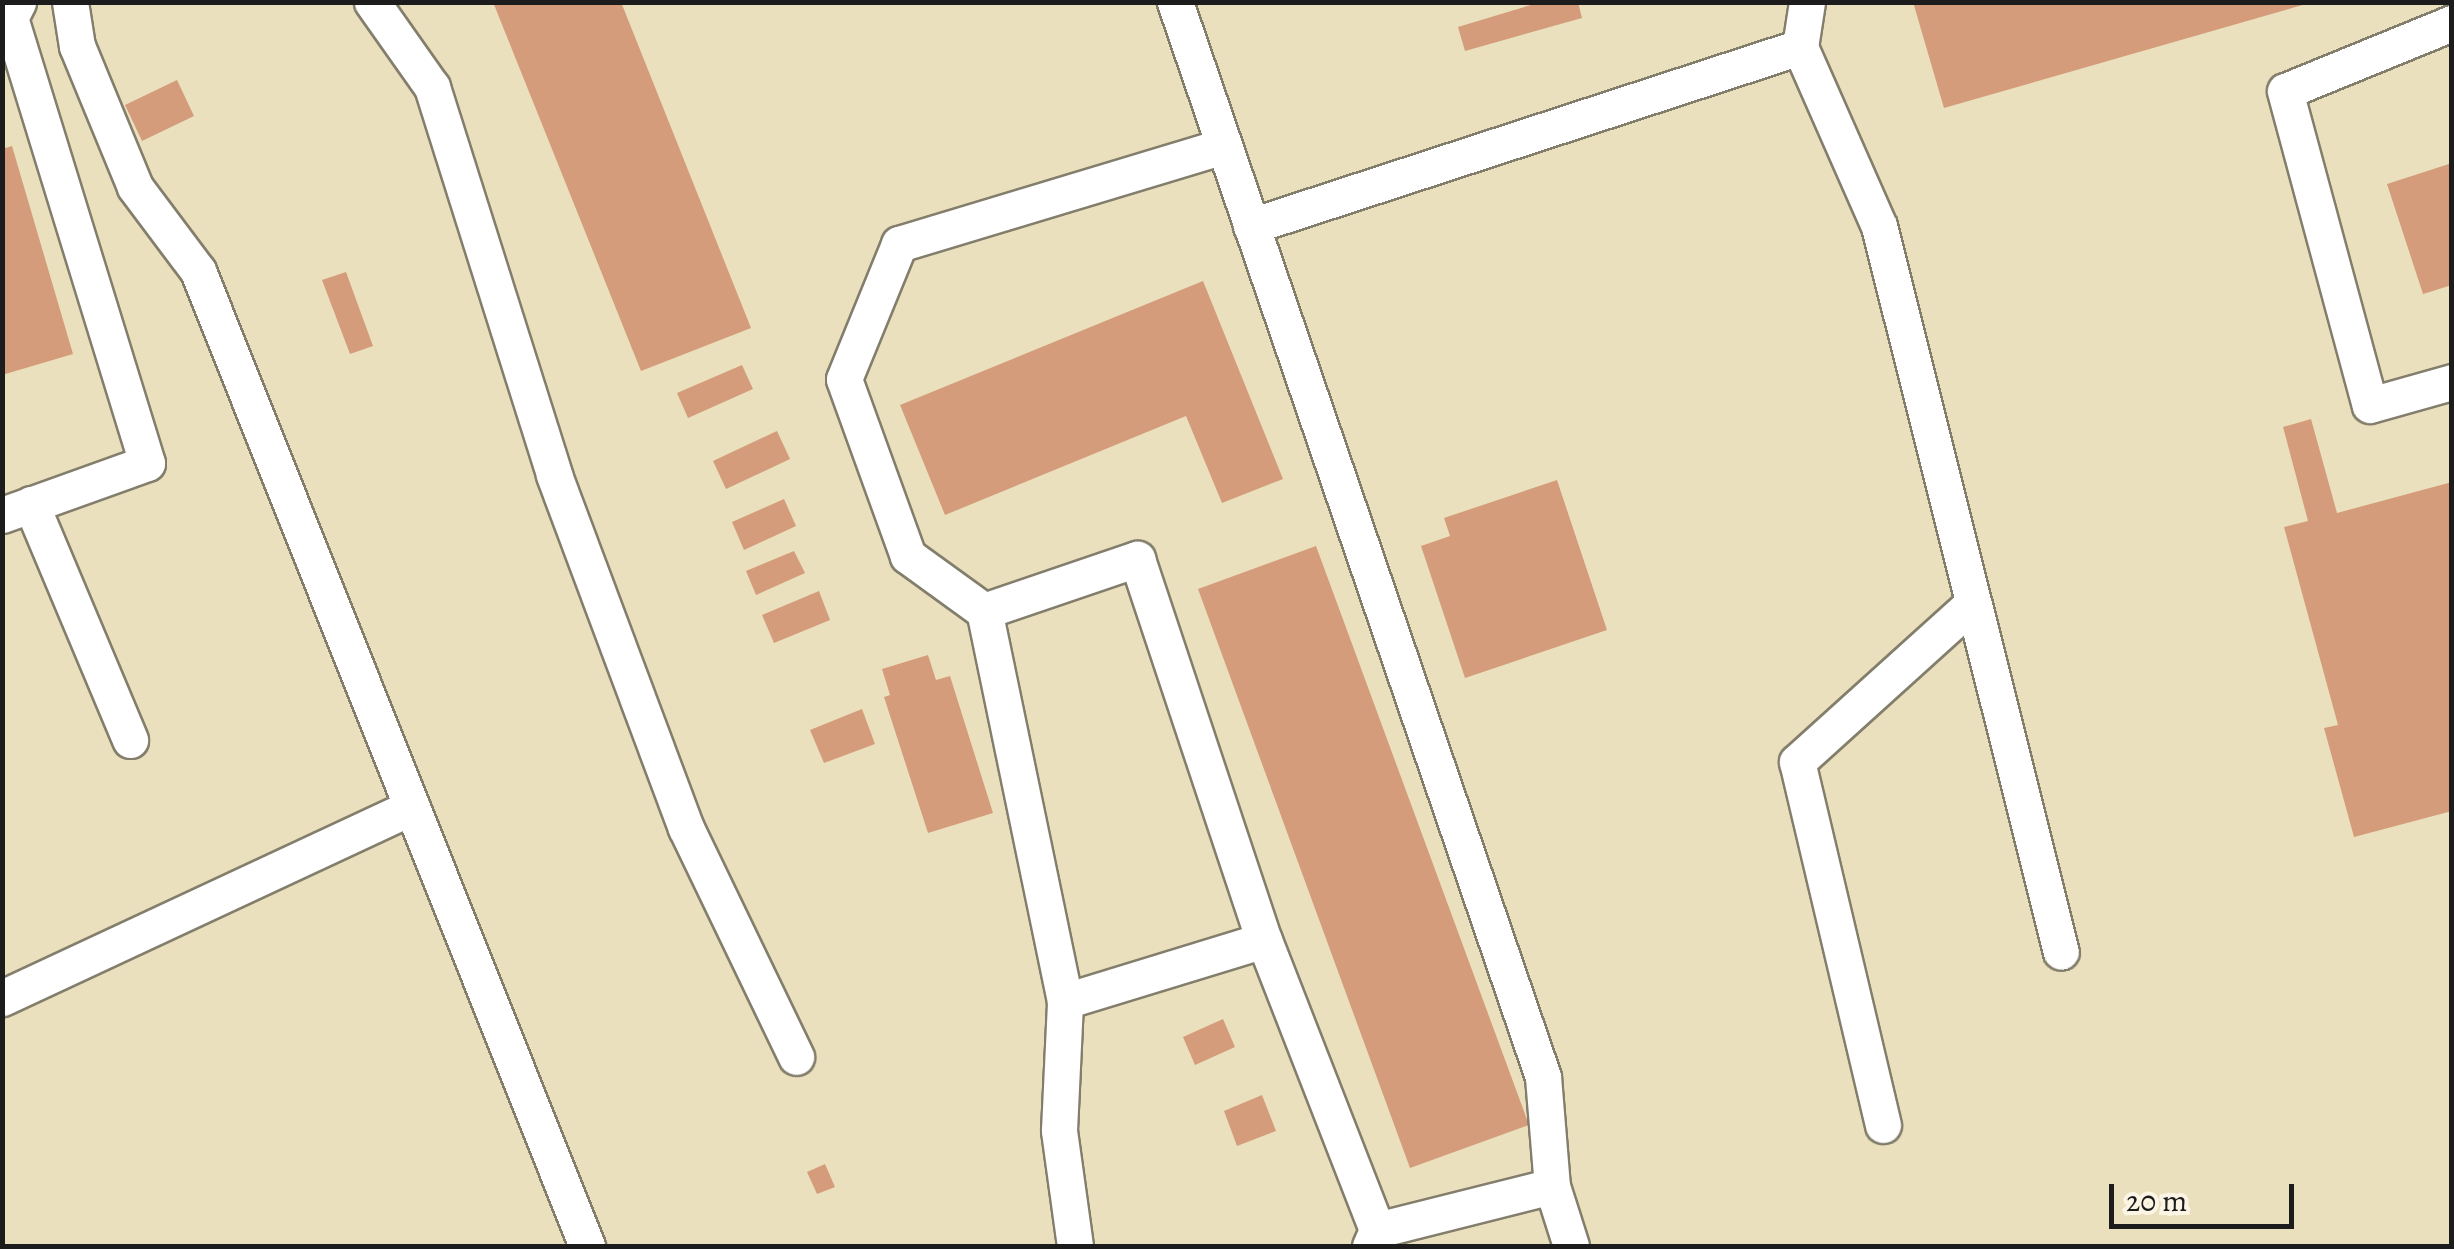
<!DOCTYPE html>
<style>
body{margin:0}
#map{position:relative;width:2454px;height:1249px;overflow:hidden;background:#eae0bd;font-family:Alegreya,serif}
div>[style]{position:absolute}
.building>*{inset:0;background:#d49c7a}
.roads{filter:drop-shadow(2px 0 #837e6c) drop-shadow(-2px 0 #837e6c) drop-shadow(0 2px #837e6c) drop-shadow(0 -2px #837e6c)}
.lane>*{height:35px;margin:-17.5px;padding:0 17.5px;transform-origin:17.5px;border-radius:17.5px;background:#fff}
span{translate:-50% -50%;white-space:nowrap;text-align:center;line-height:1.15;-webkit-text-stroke:8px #fcf5e5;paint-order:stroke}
.frame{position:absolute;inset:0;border:5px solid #1c1c1c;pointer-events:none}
.scale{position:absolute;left:2109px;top:1184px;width:185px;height:45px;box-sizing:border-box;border:5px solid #1c1c1c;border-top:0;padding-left:12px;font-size:30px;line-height:35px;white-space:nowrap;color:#1c1c1c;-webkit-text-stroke:8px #fcf5e5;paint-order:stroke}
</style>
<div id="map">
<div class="building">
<div style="clip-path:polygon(493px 2px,621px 2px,751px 328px,641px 371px)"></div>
<div style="clip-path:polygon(1541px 2px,1578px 2px,1582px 18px,1465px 51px,1458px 27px)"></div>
<div style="clip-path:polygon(1913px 2px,2306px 2px,2306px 4px,1944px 108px)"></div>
<div style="clip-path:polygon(177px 80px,194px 116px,142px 141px,125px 105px)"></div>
<div style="clip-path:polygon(12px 146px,73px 354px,2px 375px,2px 149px)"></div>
<div style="clip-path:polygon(2452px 163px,2452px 285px,2423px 294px,2387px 184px)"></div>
<div style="clip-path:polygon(346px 272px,373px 346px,350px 354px,322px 280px)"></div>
<div style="clip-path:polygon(1203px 281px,1283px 479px,1222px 503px,1186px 416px,945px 515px,900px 405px)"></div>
<div style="clip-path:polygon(742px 365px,753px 389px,688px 418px,677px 393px)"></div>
<div style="clip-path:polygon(2311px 419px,2337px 513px,2452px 482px,2452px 811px,2354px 837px,2324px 728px,2338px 725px,2284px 527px,2308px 521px,2283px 427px)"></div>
<div style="clip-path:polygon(777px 431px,790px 459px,726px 489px,713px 461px)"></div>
<div style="clip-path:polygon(1557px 480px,1607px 630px,1465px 678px,1421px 546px,1450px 536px,1444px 518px)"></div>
<div style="clip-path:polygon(784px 499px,796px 526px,744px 550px,732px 522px)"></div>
<div style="clip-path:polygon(1316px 546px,1529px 1125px,1410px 1168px,1198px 589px)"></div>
<div style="clip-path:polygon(794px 551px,805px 573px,756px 595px,746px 571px)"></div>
<div style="clip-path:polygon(819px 591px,830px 620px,774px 643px,762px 615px)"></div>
<div style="clip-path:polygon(928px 655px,936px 680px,950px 676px,993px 813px,928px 833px,884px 697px,890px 695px,882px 669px)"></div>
<div style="clip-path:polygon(862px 709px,875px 744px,824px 763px,810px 730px)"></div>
<div style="clip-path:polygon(1223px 1019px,1235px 1047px,1195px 1065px,1183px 1037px)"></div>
<div style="clip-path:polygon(1262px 1095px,1276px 1131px,1237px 1146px,1224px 1111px)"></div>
<div style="clip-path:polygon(825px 1164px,835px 1187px,817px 1194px,807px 1172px)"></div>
</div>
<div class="roads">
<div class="lane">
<div style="left:70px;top:2px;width:45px;rotate:81deg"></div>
<div style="left:77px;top:46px;width:152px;rotate:67.6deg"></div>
<div style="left:135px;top:187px;width:105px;rotate:53.1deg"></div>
<div style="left:198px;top:271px;width:1050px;rotate:68.25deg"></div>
<div style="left:372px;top:2px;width:104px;rotate:54.8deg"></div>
<div style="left:432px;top:87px;width:407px;rotate:72.5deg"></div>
<div style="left:554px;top:475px;width:377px;rotate:69.5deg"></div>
<div style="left:686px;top:828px;width:254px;rotate:64.3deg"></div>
<div style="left:1175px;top:2px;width:1136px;rotate:71.1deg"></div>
<div style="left:1543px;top:1077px;width:109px;rotate:85.3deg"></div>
<div style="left:1552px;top:1186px;width:63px;rotate:72.4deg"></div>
<div style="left:1807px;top:2px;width:46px;rotate:98.8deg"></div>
<div style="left:1800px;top:47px;width:196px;rotate:66.2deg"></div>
<div style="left:1879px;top:226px;width:748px;rotate:75.93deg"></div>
<div style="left:2452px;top:23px;width:180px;rotate:157.8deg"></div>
<div style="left:2285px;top:91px;width:325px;rotate:74.9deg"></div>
<div style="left:2370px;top:405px;width:85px;rotate:-15.7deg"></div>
<div style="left:1251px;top:226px;width:577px;rotate:-18.06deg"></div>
<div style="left:31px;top:504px;width:256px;rotate:67.2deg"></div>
<div style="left:2px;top:515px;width:154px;rotate:-19.7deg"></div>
<div style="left:147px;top:463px;width:466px;rotate:-107.1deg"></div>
<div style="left:10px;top:18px;width:18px;rotate:-63deg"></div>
<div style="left:984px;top:611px;width:162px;rotate:-18.8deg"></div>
<div style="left:1137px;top:559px;width:402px;rotate:71.6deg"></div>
<div style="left:1264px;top:940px;width:311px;rotate:68.7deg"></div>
<div style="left:2px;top:998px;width:452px;rotate:-25deg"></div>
<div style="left:1065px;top:1001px;width:208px;rotate:-17deg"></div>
<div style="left:1883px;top:1125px;width:373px;rotate:-103.3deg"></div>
<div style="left:1797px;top:762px;width:237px;rotate:-42.1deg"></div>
<div style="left:1075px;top:1246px;width:117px;rotate:-97.9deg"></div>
<div style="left:1059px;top:1130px;width:129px;rotate:-87.3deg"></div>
<div style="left:1065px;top:1001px;width:398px;rotate:-101.7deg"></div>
<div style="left:984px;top:611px;width:94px;rotate:-144.1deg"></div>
<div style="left:908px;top:556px;width:188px;rotate:-109.9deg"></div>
<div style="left:844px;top:379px;width:146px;rotate:-67.8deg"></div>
<div style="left:899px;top:244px;width:339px;rotate:-16.8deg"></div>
<div style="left:1370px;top:1246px;width:17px;rotate:-66deg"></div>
<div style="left:1377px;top:1230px;width:180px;rotate:-14.1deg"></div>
</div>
</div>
<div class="frame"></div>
<div class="scale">20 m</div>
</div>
